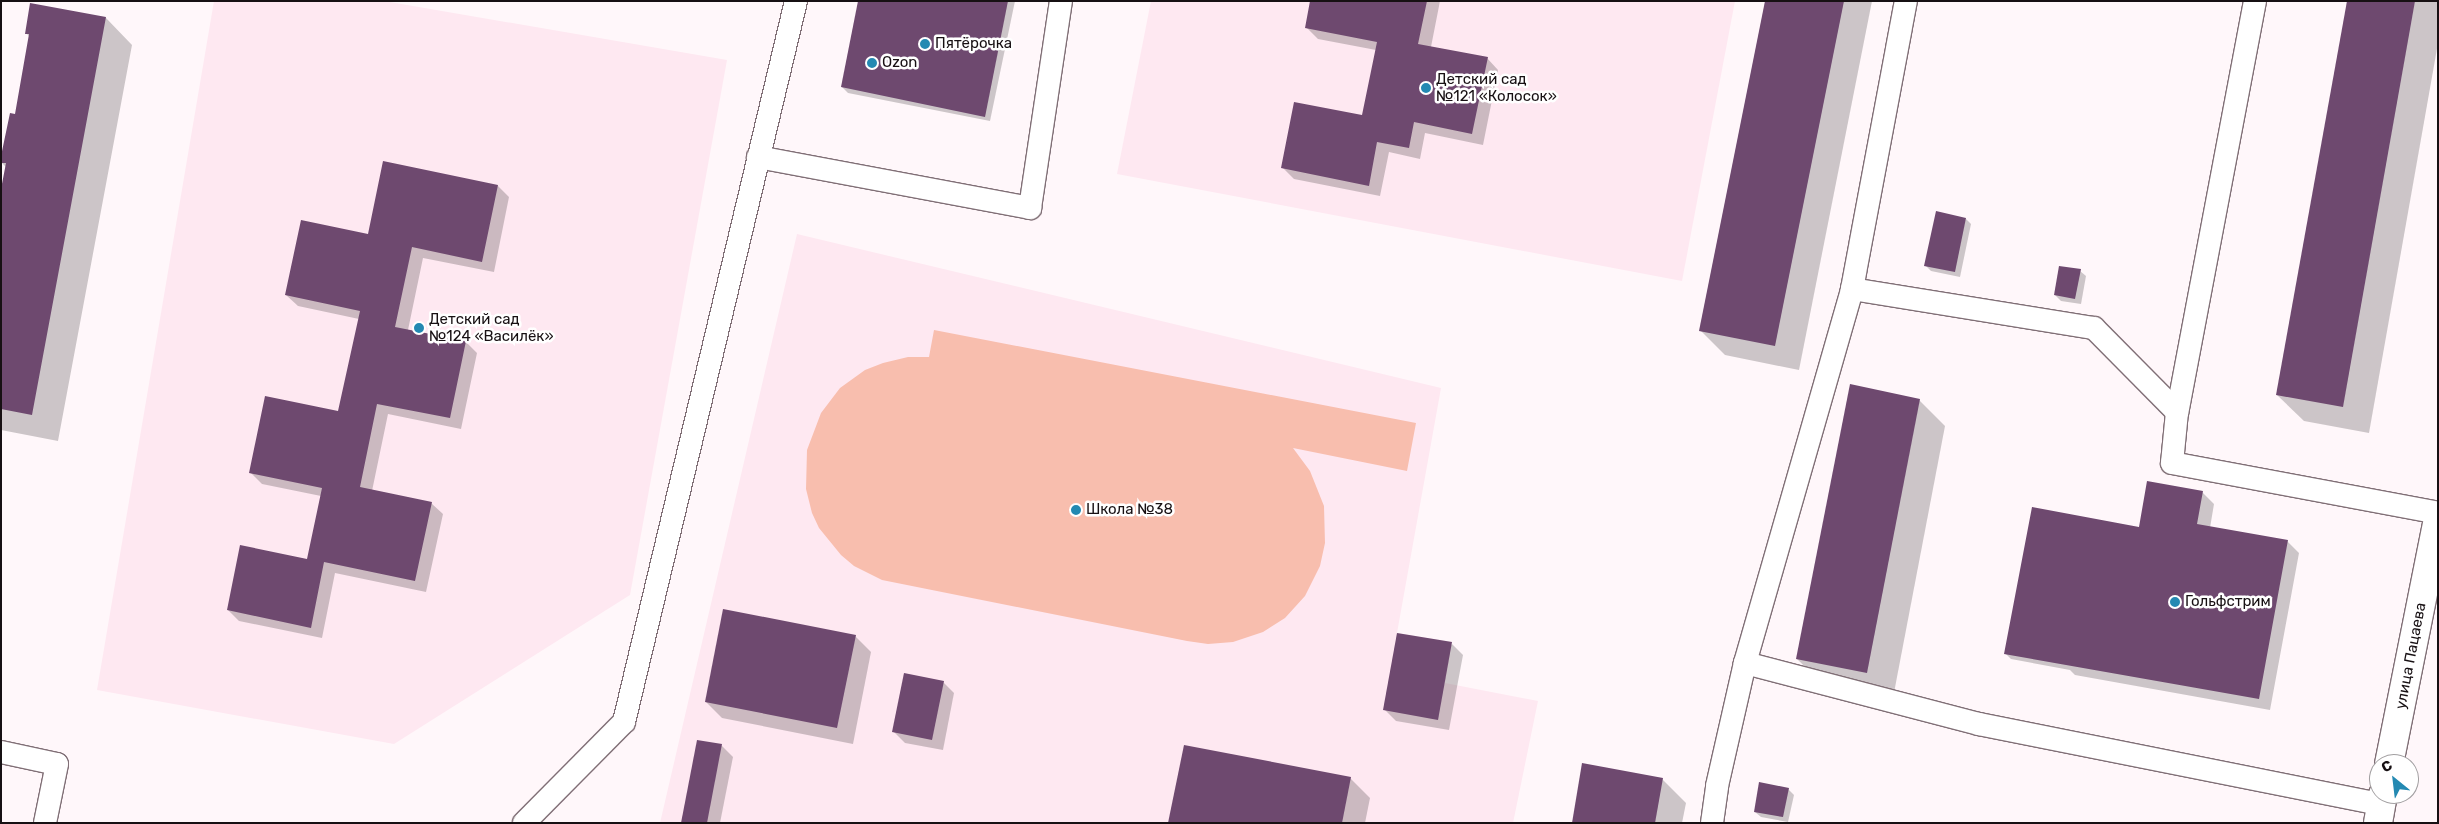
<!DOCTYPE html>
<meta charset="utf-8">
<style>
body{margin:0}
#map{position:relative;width:2439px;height:824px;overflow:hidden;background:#fff7fa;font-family:Rubik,sans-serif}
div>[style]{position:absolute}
.built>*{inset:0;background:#fee8f1}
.green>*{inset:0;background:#f8beae}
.shadow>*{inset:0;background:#0003}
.building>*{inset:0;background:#6e496f}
.roads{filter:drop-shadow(1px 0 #806f76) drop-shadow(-1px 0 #806f76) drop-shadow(0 1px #806f76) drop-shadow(0 -1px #806f76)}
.lane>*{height:22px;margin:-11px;padding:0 11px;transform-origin:11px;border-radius:11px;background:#fff}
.secondary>*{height:28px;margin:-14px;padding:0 14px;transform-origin:14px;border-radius:14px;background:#fff}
.dots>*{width:14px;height:14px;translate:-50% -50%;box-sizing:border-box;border:2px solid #fff;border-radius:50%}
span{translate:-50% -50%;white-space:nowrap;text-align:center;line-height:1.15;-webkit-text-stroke:5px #fff;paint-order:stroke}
.poi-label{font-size:15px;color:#171013}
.left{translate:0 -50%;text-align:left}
.street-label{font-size:15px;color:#171013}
.frame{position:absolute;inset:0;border:2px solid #171013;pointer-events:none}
.north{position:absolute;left:2369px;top:754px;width:50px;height:50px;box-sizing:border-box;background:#fff;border:1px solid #a29fa1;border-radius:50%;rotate:331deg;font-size:14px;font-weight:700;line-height:20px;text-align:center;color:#171013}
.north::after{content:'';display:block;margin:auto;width:18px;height:22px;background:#2489b2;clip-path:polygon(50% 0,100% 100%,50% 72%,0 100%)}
</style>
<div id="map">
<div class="built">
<div style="clip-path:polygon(214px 1px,384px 1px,727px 60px,630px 595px,394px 744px,97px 690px)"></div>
<div style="clip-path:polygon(1151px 1px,1735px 1px,1682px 281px,1117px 174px)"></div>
<div style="clip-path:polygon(797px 234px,1441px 388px,1397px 633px,1452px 642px,1445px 683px,1538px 701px,1513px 823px,660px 823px)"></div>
</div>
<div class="green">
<div style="clip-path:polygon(934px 330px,1416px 423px,1407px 471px,1293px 448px,1310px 471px,1324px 506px,1325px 543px,1320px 566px,1305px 596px,1285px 618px,1263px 632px,1233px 642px,1208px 644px,1187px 641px,882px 580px,854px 566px,841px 555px,819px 528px,812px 513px,806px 489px,807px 450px,821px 413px,840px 388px,865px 370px,883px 363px,908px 357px,929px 357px)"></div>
</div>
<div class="shadow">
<div style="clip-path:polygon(860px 1px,1015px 1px,990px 121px,848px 93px,842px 87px)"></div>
<div style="clip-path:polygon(1312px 1px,1440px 1px,1431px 47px,1487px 58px,1498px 70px,1483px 145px,1425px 133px,1420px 159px,1389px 152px,1380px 196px,1294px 179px,1283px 168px,1363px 117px,1376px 50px,1318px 39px,1306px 27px)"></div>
<div style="clip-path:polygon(1766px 1px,1872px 1px,1799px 370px,1725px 355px,1701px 331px)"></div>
<div style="clip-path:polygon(2348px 1px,2438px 1px,2438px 43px,2369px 433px,2304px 421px,2277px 395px)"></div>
<div style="clip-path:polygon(31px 4px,106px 18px,132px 45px,58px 441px,1px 430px,1px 196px,6px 167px,1px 162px,16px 115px,30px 37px,26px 33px)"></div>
<div style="clip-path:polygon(498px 186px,509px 197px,494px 272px,423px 258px,408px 330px,466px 342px,477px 353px,461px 429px,388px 414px,372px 491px,431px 503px,443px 514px,426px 592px,335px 573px,322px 638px,239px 621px,228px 610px,308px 560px,321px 496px,262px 484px,251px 473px,339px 412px,359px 319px,298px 306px,286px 295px,369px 235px)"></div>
<div style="clip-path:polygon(1966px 219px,1971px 224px,1960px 277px,1931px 271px,1925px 265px)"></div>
<div style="clip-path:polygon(2080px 271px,2086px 276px,2081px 304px,2061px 301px,2055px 295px)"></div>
<div style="clip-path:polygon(1919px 400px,1945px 426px,1893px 698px,1824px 685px,1797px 659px)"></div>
<div style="clip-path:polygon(2202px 492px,2214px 504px,2210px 528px,2287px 541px,2299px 553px,2270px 710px,2075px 675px,2070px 670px,2011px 659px,2006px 654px,2140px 528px)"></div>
<div style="clip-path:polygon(855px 636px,871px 652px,853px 744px,722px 718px,706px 702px)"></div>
<div style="clip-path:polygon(1452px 644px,1463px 655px,1449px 730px,1396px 721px,1384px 709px)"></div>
<div style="clip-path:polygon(943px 682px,954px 693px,943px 750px,905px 743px,894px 732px)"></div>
<div style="clip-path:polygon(721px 745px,733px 757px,720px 823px,682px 823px)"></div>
<div style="clip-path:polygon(1350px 778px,1370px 798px,1365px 823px,1170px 823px)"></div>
<div style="clip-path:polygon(1662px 779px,1686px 803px,1682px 823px,1573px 823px)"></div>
<div style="clip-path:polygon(1788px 789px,1794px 795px,1788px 822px,1761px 817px,1755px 812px)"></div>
</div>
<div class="building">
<div style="clip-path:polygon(858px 1px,1008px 1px,985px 117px,841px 87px)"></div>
<div style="clip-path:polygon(1310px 1px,1427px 1px,1418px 44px,1488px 57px,1472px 134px,1414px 122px,1409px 148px,1377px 142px,1369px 186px,1281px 168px,1294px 102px,1362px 115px,1377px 42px,1305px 28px)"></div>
<div style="clip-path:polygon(1765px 1px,1844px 1px,1775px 346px,1699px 331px)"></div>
<div style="clip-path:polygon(2347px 1px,2415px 1px,2343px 407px,2276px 395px)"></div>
<div style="clip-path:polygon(30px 3px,106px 17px,32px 415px,1px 409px,1px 189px,6px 163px,1px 163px,1px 156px,10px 113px,15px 114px,29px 34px,25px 34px)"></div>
<div style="clip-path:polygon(383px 161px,498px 185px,482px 262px,412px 247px,395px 327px,466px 341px,450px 418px,377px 404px,360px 487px,432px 502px,415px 581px,324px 562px,311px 628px,227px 610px,240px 545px,307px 559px,322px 488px,249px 473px,265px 396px,338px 411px,360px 311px,285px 295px,301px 220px,368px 234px)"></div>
<div style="clip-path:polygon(1936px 211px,1966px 218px,1955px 272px,1924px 266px)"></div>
<div style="clip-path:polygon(2059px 266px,2081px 269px,2075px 299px,2054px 295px)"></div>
<div style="clip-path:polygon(1850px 384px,1920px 399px,1867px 673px,1796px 659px)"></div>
<div style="clip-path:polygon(2147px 481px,2203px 491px,2197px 524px,2288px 540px,2259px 699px,2004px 654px,2032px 507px,2139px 527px)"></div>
<div style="clip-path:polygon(723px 609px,856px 635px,837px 728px,705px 702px)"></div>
<div style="clip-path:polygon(1397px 633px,1452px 642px,1438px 720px,1383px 710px)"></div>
<div style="clip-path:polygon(904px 673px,944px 681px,932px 740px,892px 732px)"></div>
<div style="clip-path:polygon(697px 740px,722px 744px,707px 823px,681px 823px)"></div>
<div style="clip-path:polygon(1184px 745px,1351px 777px,1342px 823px,1168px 823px)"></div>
<div style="clip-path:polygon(1582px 763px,1663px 778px,1655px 823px,1572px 823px)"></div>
<div style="clip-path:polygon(1759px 782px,1789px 788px,1783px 817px,1754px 812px)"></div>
</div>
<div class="roads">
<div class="lane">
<div style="left:2255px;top:1px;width:418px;rotate:100.7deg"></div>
<div style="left:2177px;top:412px;width:51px;rotate:95.6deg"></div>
<div style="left:2172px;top:463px;width:271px;rotate:10.6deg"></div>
<div style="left:758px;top:157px;width:277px;rotate:10.6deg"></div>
<div style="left:1030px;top:208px;width:209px;rotate:-81.5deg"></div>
<div style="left:1852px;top:289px;width:245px;rotate:9.2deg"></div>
<div style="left:2094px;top:328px;width:118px;rotate:45.3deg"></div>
<div style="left:1745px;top:663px;width:242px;rotate:14.6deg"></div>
<div style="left:1979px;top:724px;width:410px;rotate:11.3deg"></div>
<div style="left:1px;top:752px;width:57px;rotate:12.1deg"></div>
<div style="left:57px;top:764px;width:60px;rotate:101.5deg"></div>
<div style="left:524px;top:823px;width:142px;rotate:-45.3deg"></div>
<div style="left:624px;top:722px;width:741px;rotate:-76.58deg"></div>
<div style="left:1712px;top:823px;width:37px;rotate:-82deg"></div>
<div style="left:1717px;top:786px;width:126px;rotate:-77.2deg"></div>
<div style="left:1745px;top:663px;width:389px;rotate:-74deg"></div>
<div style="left:1852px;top:289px;width:293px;rotate:-79.4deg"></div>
</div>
<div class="secondary">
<div style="left:2389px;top:764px;width:251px;rotate:-78.7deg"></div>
<div style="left:2378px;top:823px;width:29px;rotate:-80deg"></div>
</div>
</div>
<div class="dots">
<div style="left:925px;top:44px;background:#2489b2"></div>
<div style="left:872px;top:63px;background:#2489b2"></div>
<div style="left:1426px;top:88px;background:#2489b2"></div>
<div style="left:419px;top:328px;background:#2489b2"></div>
<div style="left:1076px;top:510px;background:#2489b2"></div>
<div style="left:2175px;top:602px;background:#2489b2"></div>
</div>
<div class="poi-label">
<span class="left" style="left:935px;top:44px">Пятёрочка</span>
<span class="left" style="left:882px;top:63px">Ozon</span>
<span class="left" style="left:1436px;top:88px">Детский сад<br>№121 «Колосок»</span>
<span class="left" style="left:429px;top:328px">Детский сад<br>№124 «Василёк»</span>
<span class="left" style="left:1086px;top:510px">Школа №38</span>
<span class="left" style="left:2185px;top:602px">Гольфстрим</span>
</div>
<div class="street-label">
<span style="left:2411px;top:656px;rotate:-79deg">улица Пацаева</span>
</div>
<div class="frame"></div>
<div class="north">С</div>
</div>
